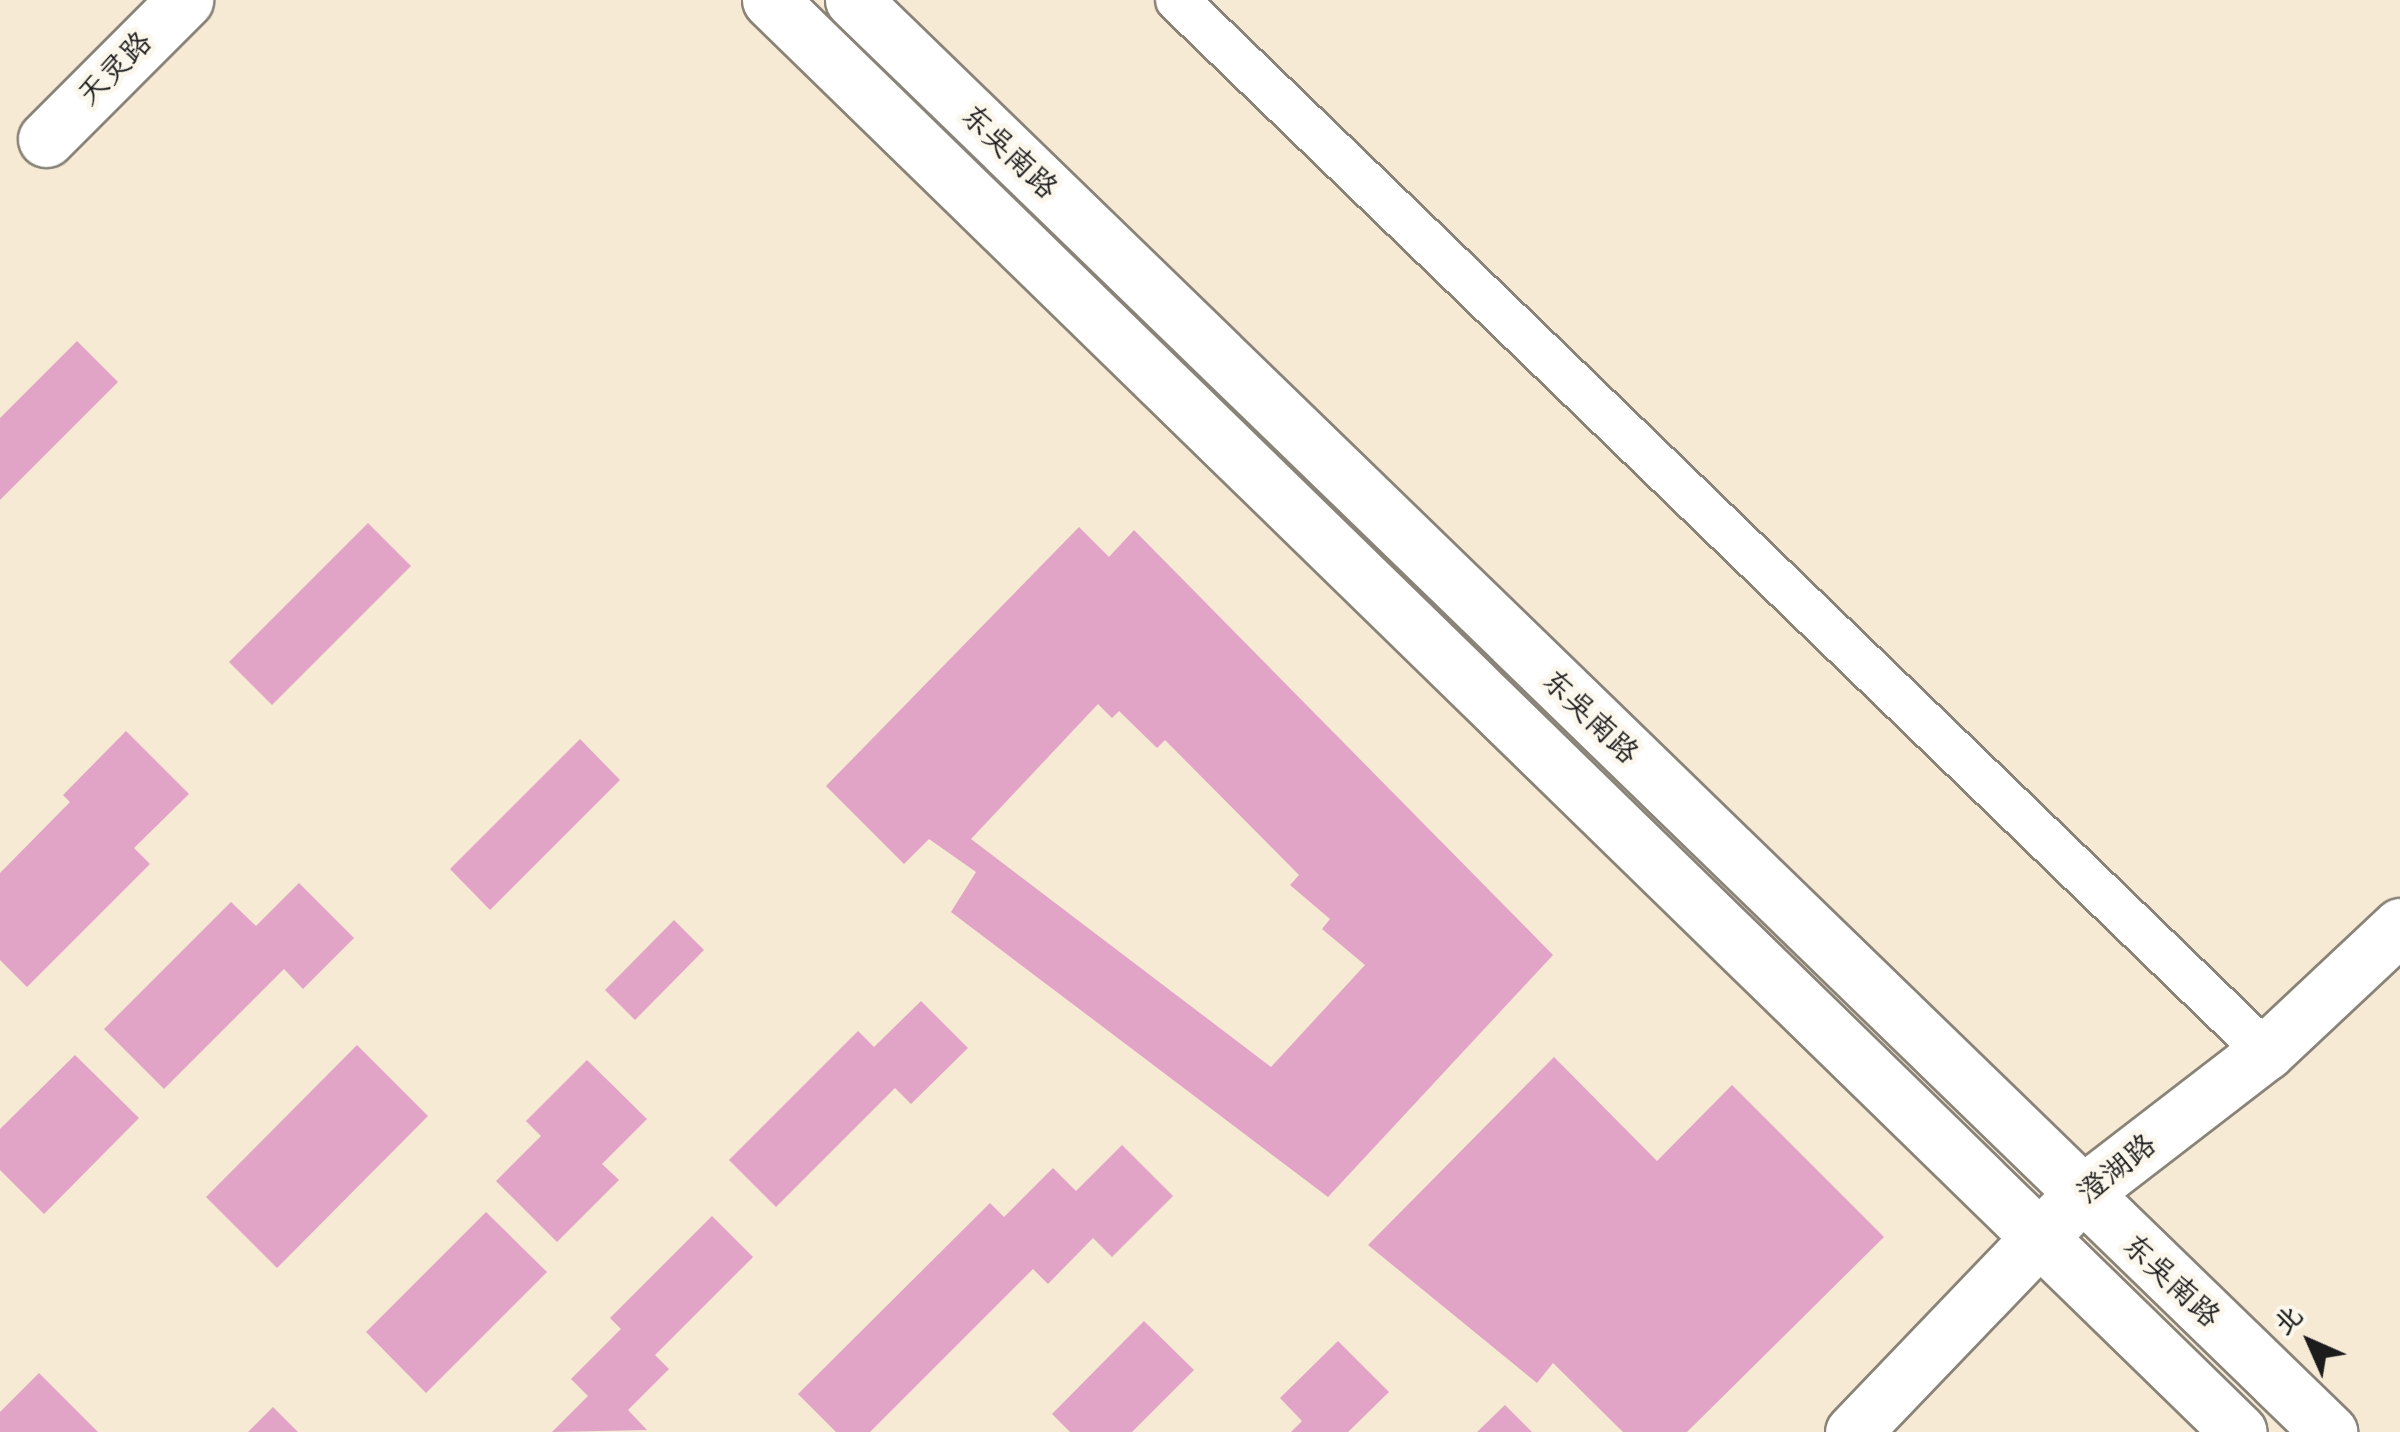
<!DOCTYPE html>
<meta charset="utf-8">
<style>
body{margin:0}
#map{position:relative;width:2400px;height:1432px;overflow:hidden;background:#f6ead5;font-family:"Balsamiq Sans","LXGW WenKai TC",sans-serif}
div>[style]{position:absolute}
.building>*{inset:0;background:#e1a3c6}
.roads{filter:drop-shadow(2px 0 #898378) drop-shadow(-2px 0 #898378) drop-shadow(0 2px #898378) drop-shadow(0 -2px #898378)}
.minor>*{height:42px;margin:-21px;padding:0 21px;transform-origin:21px;border-radius:21px;background:#fff}
.tertiary>*{height:55px;margin:-27.5px;padding:0 27.5px;transform-origin:27.5px;border-radius:27.5px;background:#fff}
.secondary>*{height:55px;margin:-27.5px;padding:0 27.5px;transform-origin:27.5px;border-radius:27.5px;background:#fff}
.primary>*{height:55px;margin:-27.5px;padding:0 27.5px;transform-origin:27.5px;border-radius:27.5px;background:#fff}
span{translate:-50% -50%;white-space:nowrap;text-align:center;line-height:1.15;-webkit-text-stroke:10px #fbf7ec;paint-order:stroke}
.street-label{font-size:30px;color:#1c1c1c}
.north{position:absolute;left:2260px;top:1292px;width:100px;height:100px;-webkit-text-stroke:8px #fbf7ec;paint-order:stroke;rotate:315deg;font-size:28px;font-weight:700;line-height:40px;text-align:center;color:#1c1c1c}
.north::after{content:'';display:block;margin:auto;width:35px;height:45px;background:#1c1c1c;clip-path:polygon(50% 0,100% 100%,50% 72%,0 100%)}
</style>
<div id="map">
<div class="building">
<div style="clip-path:polygon(77px 341px,118px 382px,0 500px,0 418px)"></div>
<div style="clip-path:polygon(368px 523px,411px 566px,272px 705px,229px 662px)"></div>
<div style="clip-path:polygon(evenodd,1079px 527px,1109px 557px,1134px 530px,1553px 955px,1328px 1197px,951px 912px,976px 872px,929px 839px,904px 864px,826px 786px,1079px 527px,1098px 704px,1112px 718px,1119px 711px,1157px 748px,1165px 740px,1299px 875px,1290px 885px,1330px 919px,1322px 929px,1365px 965px,1271px 1067px,971px 839px,1098px 704px)"></div>
<div style="clip-path:polygon(126px 731px,189px 794px,134px 848px,150px 864px,27px 987px,0 960px,0 873px,70px 802px,63px 795px)"></div>
<div style="clip-path:polygon(580px 739px,620px 780px,490px 910px,450px 869px)"></div>
<div style="clip-path:polygon(299px 883px,354px 938px,303px 989px,284px 969px,164px 1089px,104px 1029px,231px 902px,256px 926px)"></div>
<div style="clip-path:polygon(674px 920px,704px 950px,635px 1020px,605px 990px)"></div>
<div style="clip-path:polygon(921px 1001px,968px 1048px,911px 1104px,895px 1088px,776px 1207px,729px 1160px,858px 1031px,874px 1047px)"></div>
<div style="clip-path:polygon(357px 1045px,428px 1116px,277px 1268px,206px 1197px)"></div>
<div style="clip-path:polygon(75px 1055px,139px 1118px,44px 1214px,0 1170px,0 1129px)"></div>
<div style="clip-path:polygon(1554px 1057px,1657px 1161px,1732px 1085px,1884px 1237px,1687px 1432px,1623px 1432px,1553px 1363px,1537px 1383px,1368px 1245px)"></div>
<div style="clip-path:polygon(587px 1060px,647px 1119px,602px 1164px,619px 1180px,557px 1242px,496px 1181px,541px 1136px,526px 1121px)"></div>
<div style="clip-path:polygon(1122px 1145px,1173px 1196px,1112px 1257px,1093px 1238px,1048px 1284px,1033px 1269px,870px 1432px,836px 1432px,798px 1394px,990px 1203px,1004px 1217px,1053px 1168px,1076px 1191px)"></div>
<div style="clip-path:polygon(486px 1212px,547px 1272px,426px 1393px,366px 1332px)"></div>
<div style="clip-path:polygon(712px 1216px,753px 1257px,655px 1355px,669px 1369px,628px 1410px,647px 1430px,552px 1432px,588px 1396px,571px 1379px,621px 1329px,610px 1318px)"></div>
<div style="clip-path:polygon(1144px 1321px,1194px 1370px,1132px 1432px,1070px 1432px,1052px 1414px)"></div>
<div style="clip-path:polygon(1338px 1341px,1389px 1392px,1348px 1432px,1291px 1432px,1302px 1421px,1280px 1398px)"></div>
<div style="clip-path:polygon(39px 1373px,98px 1432px,0 1432px,0 1412px)"></div>
<div style="clip-path:polygon(1505px 1405px,1532px 1432px,1477px 1432px)"></div>
<div style="clip-path:polygon(273px 1407px,298px 1432px,248px 1432px)"></div>
</div>
<div class="roads">
<div class="minor">
<div style="left:1177px;top:0;width:1514px;rotate:44.01deg"></div>
</div>
<div class="tertiary">
<div style="left:2080px;top:1195px;width:235px;rotate:-37.6deg"></div>
<div style="left:2266px;top:1052px;width:184px;rotate:-43.2deg"></div>
</div>
<div class="secondary">
<div style="left:46px;top:139px;width:197px;rotate:-45deg"></div>
<div style="left:1853px;top:1432px;width:328px;rotate:-46.2deg"></div>
</div>
<div class="primary">
<div style="left:770px;top:0;width:2051px;rotate:44.27deg"></div>
<div style="left:853px;top:0;width:2057px;rotate:44.13deg"></div>
</div>
</div>
<div class="street-label">
<span style="left:115px;top:69px;rotate:-45deg">天灵路</span>
<span style="left:1009px;top:152px;rotate:44deg">东吴南路</span>
<span style="left:1590px;top:717px;rotate:44deg">东吴南路</span>
<span style="left:2117px;top:1169px;rotate:-39deg">澄湖路</span>
<span style="left:2171px;top:1281px;rotate:43deg">东吴南路</span>
</div>
<div class="north">北</div>
</div>
